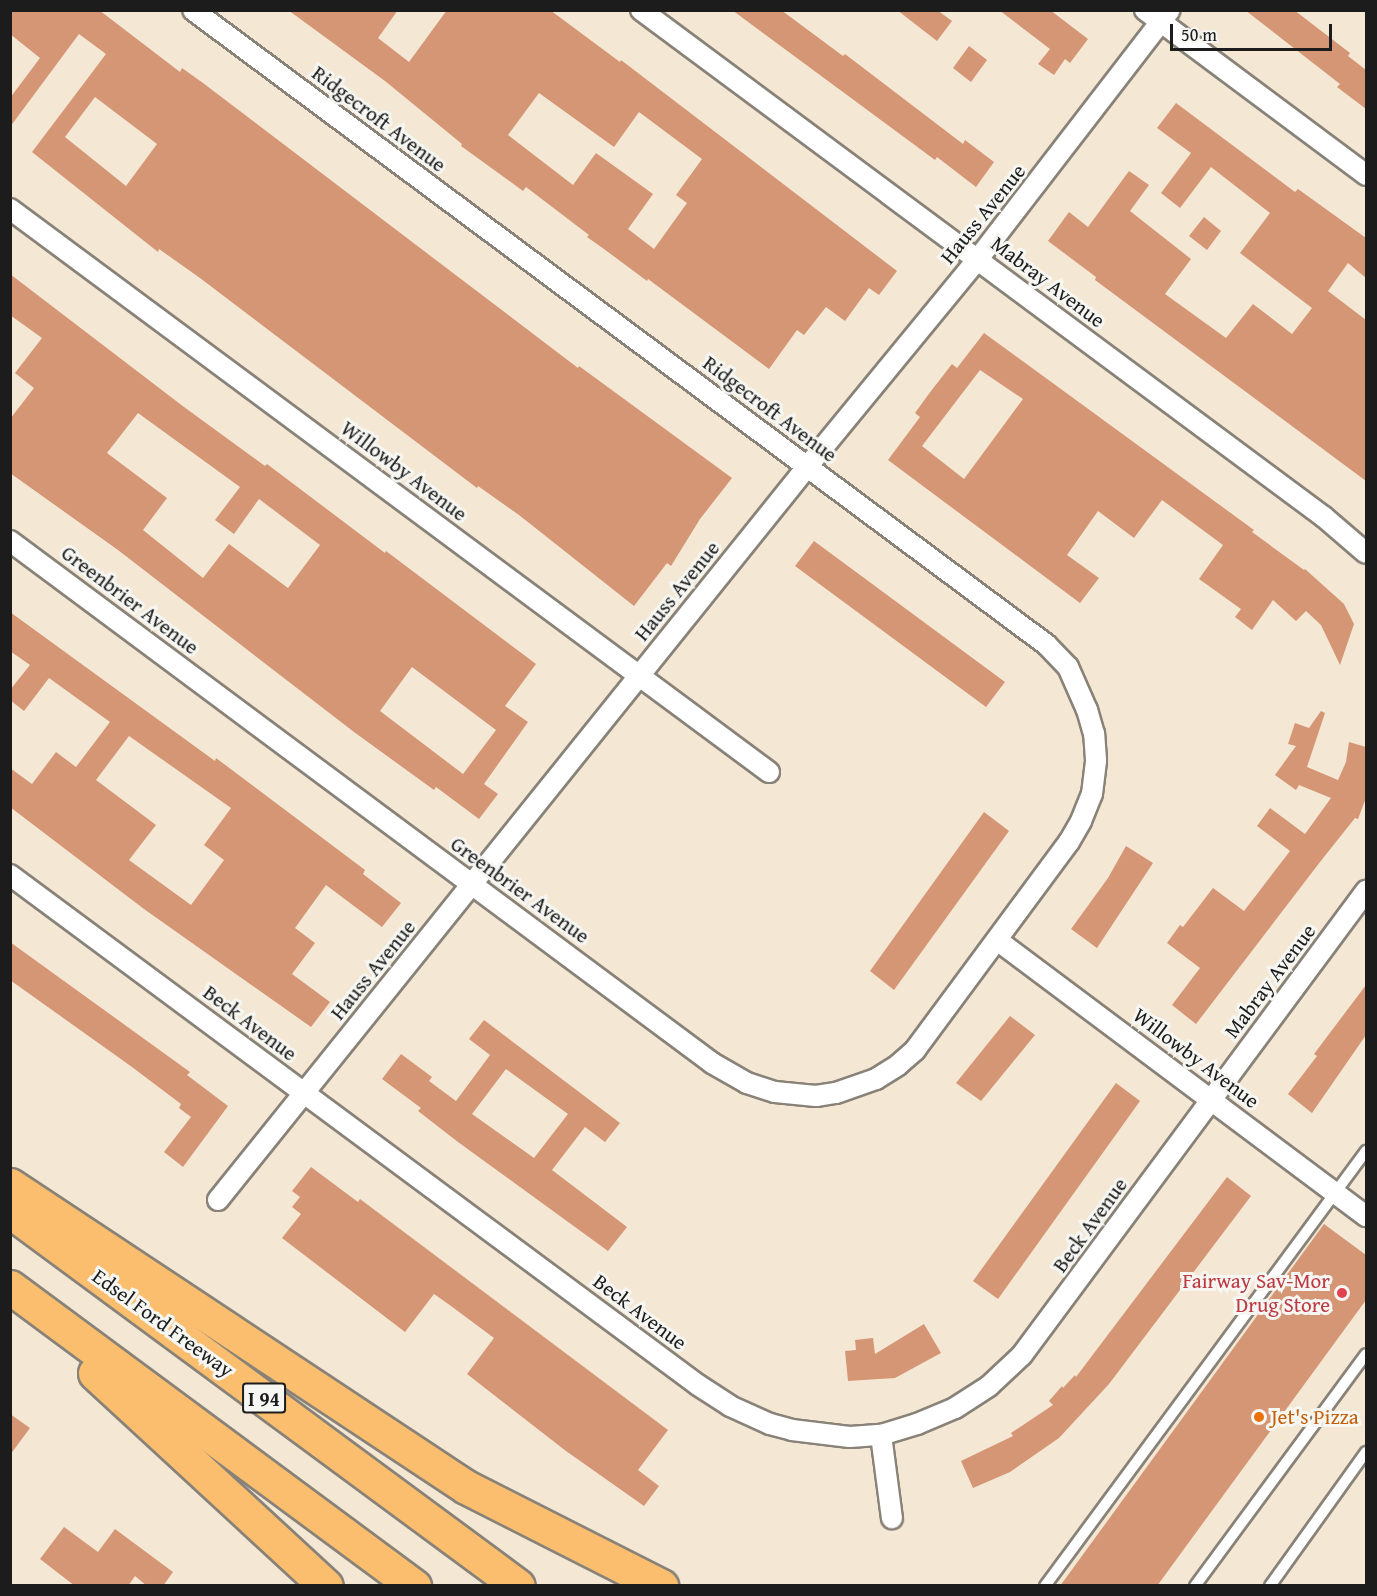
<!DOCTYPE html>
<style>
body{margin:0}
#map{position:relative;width:1377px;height:1596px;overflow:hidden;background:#f4e7d4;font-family:"Gentium Book Plus",serif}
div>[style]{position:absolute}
.building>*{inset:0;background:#d59676}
.roads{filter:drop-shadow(2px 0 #888278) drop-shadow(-2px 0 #888278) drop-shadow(0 2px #888278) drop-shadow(0 -2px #888278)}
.service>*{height:10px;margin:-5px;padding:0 5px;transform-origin:5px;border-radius:5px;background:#fff}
.minor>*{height:20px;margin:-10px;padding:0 10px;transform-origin:10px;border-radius:10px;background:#fff}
.motorway>*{height:33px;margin:-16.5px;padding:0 16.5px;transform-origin:16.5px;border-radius:16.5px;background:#fbbe6e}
.dots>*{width:16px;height:16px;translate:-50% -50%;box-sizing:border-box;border:3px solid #f6f6f2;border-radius:50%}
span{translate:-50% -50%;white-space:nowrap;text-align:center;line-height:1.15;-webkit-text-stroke:6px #f6f6f2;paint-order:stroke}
.shield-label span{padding:2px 4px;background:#f6f6f2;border:2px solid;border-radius:4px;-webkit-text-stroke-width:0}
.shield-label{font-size:20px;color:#1c1c1c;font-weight:700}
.street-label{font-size:21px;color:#1c1c1c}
.health-label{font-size:21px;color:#be3a42}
.right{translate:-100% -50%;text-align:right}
.food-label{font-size:21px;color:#c56008}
.left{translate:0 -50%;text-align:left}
.frame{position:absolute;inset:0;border:12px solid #1c1c1c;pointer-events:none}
.scale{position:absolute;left:1170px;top:24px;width:162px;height:27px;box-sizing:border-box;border:3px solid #1c1c1c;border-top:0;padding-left:8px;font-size:18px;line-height:21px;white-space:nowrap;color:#1c1c1c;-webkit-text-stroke:4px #f6f6f2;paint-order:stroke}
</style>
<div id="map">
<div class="building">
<div style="clip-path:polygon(evenodd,10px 10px,99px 10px,180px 72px,182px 68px,203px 83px,578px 368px,579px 366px,732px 478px,700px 519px,671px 566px,667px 563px,634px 606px,519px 515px,478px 486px,477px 488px,200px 278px,159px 249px,158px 252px,32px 152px,106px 54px,79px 34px,10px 127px,10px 98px,40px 58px,10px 34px,10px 10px,95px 97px,157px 144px,126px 186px,65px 137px,95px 97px)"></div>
<div style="clip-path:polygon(evenodd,288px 10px,398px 10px,378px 38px,409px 62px,447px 10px,550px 10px,620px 62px,621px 60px,897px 271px,879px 295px,869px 288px,845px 321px,826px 307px,804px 335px,797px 330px,769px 369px,648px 279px,647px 281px,604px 249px,587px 237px,589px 235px,526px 187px,523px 191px,461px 146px,462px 144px,385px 81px,288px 10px,539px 93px,614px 147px,639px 112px,702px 159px,676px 195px,687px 203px,654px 249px,628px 229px,653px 194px,596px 153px,573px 185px,508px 135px,539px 93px)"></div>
<div style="clip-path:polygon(732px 10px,781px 10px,843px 56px,845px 54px,963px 144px,965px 140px,994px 162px,976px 187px,937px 157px,935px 160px)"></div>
<div style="clip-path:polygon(897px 10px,937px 10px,952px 21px,937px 41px)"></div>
<div style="clip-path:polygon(999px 10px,1050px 10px,1088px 39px,1070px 63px,1065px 59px,1054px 75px,1038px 64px,1050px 49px)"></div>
<div style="clip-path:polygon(1245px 10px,1294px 10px,1350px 53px,1348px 56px,1366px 70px,1366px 109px,1337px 87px,1340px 84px)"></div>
<div style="clip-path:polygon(969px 46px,987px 60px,971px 82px,953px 68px)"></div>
<div style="clip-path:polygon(1176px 103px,1295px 192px,1298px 189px,1366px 238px,1366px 278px,1348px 263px,1328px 291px,1366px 320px,1366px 481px,1095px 280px,1096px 277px,1048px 241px,1069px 212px,1088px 227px,1129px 171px,1149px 185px,1130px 211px,1191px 259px,1165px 294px,1226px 338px,1253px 304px,1292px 334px,1312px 308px,1240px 253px,1270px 213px,1211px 167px,1180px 208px,1161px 193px,1191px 153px,1157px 128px)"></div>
<div style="clip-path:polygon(1204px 217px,1221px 231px,1207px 250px,1189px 236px)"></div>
<div style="clip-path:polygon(evenodd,10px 274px,184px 407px,265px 466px,267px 464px,385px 553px,386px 551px,536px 664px,505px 706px,528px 722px,484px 784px,498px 794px,479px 819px,436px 787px,434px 790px,354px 732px,118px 550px,10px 473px,10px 419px,34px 388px,15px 373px,42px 338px,10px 315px,10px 274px,138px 413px,240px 487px,215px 520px,234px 534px,259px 499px,320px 545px,288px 588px,229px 544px,203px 578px,143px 530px,167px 498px,107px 453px,138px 413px,10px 274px,412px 667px,496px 730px,463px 774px,380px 711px,412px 667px)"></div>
<div style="clip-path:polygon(evenodd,984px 333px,1254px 530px,1252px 532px,1304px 570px,1305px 569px,1344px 604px,1354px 624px,1340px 665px,1321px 625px,1306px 611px,1296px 621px,1273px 600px,1252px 630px,1235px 617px,1241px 609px,1199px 579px,1223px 545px,1162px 500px,1134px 538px,1098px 511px,1067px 555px,1099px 578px,1080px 603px,888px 460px,920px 417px,915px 413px,928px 395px,952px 364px,957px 368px,984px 333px,980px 370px,1023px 399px,964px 479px,922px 446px,980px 370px)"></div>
<div style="clip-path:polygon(814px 541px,1005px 682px,986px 707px,795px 566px)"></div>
<div style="clip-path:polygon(evenodd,10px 612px,215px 761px,216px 758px,365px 870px,363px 874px,401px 903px,382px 927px,326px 885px,295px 928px,315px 943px,292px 974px,330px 1002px,311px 1027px,144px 909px,10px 807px,10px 768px,32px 784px,56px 752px,76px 767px,110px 722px,49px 678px,24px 711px,10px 700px,10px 690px,30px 665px,10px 651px,10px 612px,129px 736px,231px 808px,204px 845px,224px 860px,191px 905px,129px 860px,156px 825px,96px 780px,129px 736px)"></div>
<div style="clip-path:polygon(1321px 711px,1325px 713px,1307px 767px,1338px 780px,1346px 762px,1349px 742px,1366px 747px,1366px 798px,1358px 819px,1355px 818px,1320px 862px,1196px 1024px,1172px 1005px,1200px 968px,1167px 943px,1180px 925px,1183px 927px,1213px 888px,1244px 911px,1290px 851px,1257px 826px,1270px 808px,1305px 834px,1331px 798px,1299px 785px,1296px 790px,1275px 775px,1296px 746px,1288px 744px,1295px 723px,1309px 728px)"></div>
<div style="clip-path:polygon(984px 812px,1009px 831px,894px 990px,870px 971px)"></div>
<div style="clip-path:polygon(1126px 846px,1153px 863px,1097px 948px,1071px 929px,1108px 878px)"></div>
<div style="clip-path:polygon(10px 942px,190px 1072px,187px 1075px,228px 1106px,183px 1167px,164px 1152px,191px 1117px,179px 1108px,181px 1104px,132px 1067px,10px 980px)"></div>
<div style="clip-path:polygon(1366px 985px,1366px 1035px,1312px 1113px,1288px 1094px,1317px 1056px,1314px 1054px)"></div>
<div style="clip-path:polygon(1010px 1016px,1035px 1035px,981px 1101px,956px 1083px)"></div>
<div style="clip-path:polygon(evenodd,484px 1020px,620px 1123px,605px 1142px,585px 1127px,552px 1170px,627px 1227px,608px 1251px,458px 1142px,418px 1111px,421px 1108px,382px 1079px,401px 1054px,432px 1077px,429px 1081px,456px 1101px,490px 1055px,469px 1039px,484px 1020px,506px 1069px,568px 1114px,534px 1158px,472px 1114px,506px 1069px)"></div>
<div style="clip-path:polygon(1116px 1083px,1140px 1101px,998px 1299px,973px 1281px)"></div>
<div style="clip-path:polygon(311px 1167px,358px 1202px,360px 1199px,668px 1430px,638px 1470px,659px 1486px,644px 1506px,566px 1451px,467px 1374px,494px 1338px,451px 1306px,434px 1294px,405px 1332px,282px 1238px,301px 1214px,292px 1207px,300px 1197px,292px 1191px)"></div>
<div style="clip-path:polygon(1227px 1177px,1251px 1196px,1109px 1384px,1059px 1438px,1010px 1472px,973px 1488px,961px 1461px,1013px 1436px,1011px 1433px,1053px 1405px,1049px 1401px,1062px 1386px,1063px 1388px,1075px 1375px,1076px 1377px)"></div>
<div style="clip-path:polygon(1324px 1224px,1366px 1255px,1366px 1300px,1157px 1586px,1060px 1586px)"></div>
<div style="clip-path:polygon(924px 1324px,941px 1353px,895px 1378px,848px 1381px,845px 1351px,856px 1350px,855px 1340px,873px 1338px,875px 1354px)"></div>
<div style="clip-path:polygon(10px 1414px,30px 1428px,10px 1455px)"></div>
<div style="clip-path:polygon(64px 1527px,98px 1552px,115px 1529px,173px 1572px,163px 1586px,147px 1586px,135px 1576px,128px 1586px,75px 1586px,40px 1559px)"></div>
</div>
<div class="roads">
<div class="service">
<div style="left:1045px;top:1586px;width:541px;rotate:-53.58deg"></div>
<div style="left:1195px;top:1586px;width:288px;rotate:-53.6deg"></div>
<div style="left:1270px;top:1586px;width:165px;rotate:-54.4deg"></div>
</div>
<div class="minor">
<div style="left:641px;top:10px;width:851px;rotate:36.59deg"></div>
<div style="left:1324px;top:517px;width:55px;rotate:40.6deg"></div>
<div style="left:1145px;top:10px;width:276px;rotate:36.7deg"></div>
<div style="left:10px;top:209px;width:945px;rotate:36.57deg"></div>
<div style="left:10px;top:541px;width:875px;rotate:36.63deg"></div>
<div style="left:712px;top:1063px;width:40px;rotate:29.7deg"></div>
<div style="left:747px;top:1083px;width:29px;rotate:18deg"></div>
<div style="left:775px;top:1092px;width:41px;rotate:5.6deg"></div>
<div style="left:816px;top:1096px;width:20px;rotate:-9deg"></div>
<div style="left:836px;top:1093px;width:42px;rotate:-19.3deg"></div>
<div style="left:876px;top:1079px;width:26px;rotate:-32deg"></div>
<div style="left:898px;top:1065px;width:23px;rotate:-41deg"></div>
<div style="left:915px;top:1050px;width:259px;rotate:-53.5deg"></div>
<div style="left:1069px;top:842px;width:24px;rotate:-60deg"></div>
<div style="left:1081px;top:821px;width:29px;rotate:-68deg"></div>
<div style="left:1092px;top:794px;width:34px;rotate:-83deg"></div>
<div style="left:1096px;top:760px;width:26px;rotate:-94deg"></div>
<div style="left:1094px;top:734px;width:25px;rotate:-106deg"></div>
<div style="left:1087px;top:710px;width:47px;rotate:-113.8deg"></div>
<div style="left:1068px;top:667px;width:30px;rotate:-134deg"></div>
<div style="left:1047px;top:645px;width:1064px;rotate:-143.37deg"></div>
<div style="left:10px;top:875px;width:856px;rotate:36.55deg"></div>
<div style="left:698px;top:1385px;width:38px;rotate:33deg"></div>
<div style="left:730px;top:1406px;width:44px;rotate:24.2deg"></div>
<div style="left:770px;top:1424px;width:23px;rotate:15deg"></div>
<div style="left:792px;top:1430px;width:58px;rotate:6.9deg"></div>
<div style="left:850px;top:1437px;width:31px;rotate:-4deg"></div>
<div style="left:881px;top:1435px;width:38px;rotate:-17deg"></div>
<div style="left:917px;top:1424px;width:41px;rotate:-22.8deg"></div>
<div style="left:955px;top:1408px;width:40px;rotate:-32.9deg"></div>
<div style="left:989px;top:1386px;width:45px;rotate:-43.2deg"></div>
<div style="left:1022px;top:1355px;width:578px;rotate:-53.45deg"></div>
<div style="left:997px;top:940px;width:461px;rotate:36.8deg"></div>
<div style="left:218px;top:1200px;width:940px;rotate:-51.22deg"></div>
<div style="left:807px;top:467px;width:269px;rotate:-50.6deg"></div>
<div style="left:978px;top:259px;width:314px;rotate:-52.4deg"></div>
<div style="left:881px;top:1435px;width:84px;rotate:82.5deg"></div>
</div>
<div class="motorway">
<div style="left:10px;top:1185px;width:547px;rotate:33.52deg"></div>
<div style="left:466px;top:1487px;width:219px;rotate:26.9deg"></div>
<div style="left:10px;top:1211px;width:631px;rotate:36.43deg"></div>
<div style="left:10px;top:1287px;width:503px;rotate:36.51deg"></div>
<div style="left:95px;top:1373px;width:314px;rotate:42.7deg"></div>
</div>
</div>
<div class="dots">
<div style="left:1342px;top:1293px;background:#e0444e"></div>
<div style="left:1259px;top:1417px;background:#e8710a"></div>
</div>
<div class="shield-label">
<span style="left:264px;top:1398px">I 94</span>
</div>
<div class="street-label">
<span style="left:379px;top:119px;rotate:37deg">Ridgecroft Avenue</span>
<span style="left:983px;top:214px;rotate:-51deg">Hauss Avenue</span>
<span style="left:1048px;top:282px;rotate:37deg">Mabray Avenue</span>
<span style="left:770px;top:409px;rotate:37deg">Ridgecroft Avenue</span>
<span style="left:404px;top:471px;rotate:37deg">Willowby Avenue</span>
<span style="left:677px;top:591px;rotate:-51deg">Hauss Avenue</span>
<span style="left:130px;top:600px;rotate:37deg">Greenbrier Avenue</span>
<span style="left:520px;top:890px;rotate:36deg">Greenbrier Avenue</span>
<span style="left:373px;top:970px;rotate:-51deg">Hauss Avenue</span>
<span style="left:1270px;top:981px;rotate:-53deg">Mabray Avenue</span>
<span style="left:250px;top:1023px;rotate:37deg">Beck Avenue</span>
<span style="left:1196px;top:1058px;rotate:37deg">Willowby Avenue</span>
<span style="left:1090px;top:1225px;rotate:-54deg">Beck Avenue</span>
<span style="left:640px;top:1312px;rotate:37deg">Beck Avenue</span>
<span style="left:163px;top:1323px;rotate:36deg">Edsel Ford Freeway</span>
</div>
<div class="health-label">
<span class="right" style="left:1330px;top:1293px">Fairway Sav-Mor<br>Drug Store</span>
</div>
<div class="food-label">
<span class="left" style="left:1271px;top:1417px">Jet's Pizza</span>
</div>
<div class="frame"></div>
<div class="scale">50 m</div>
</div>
